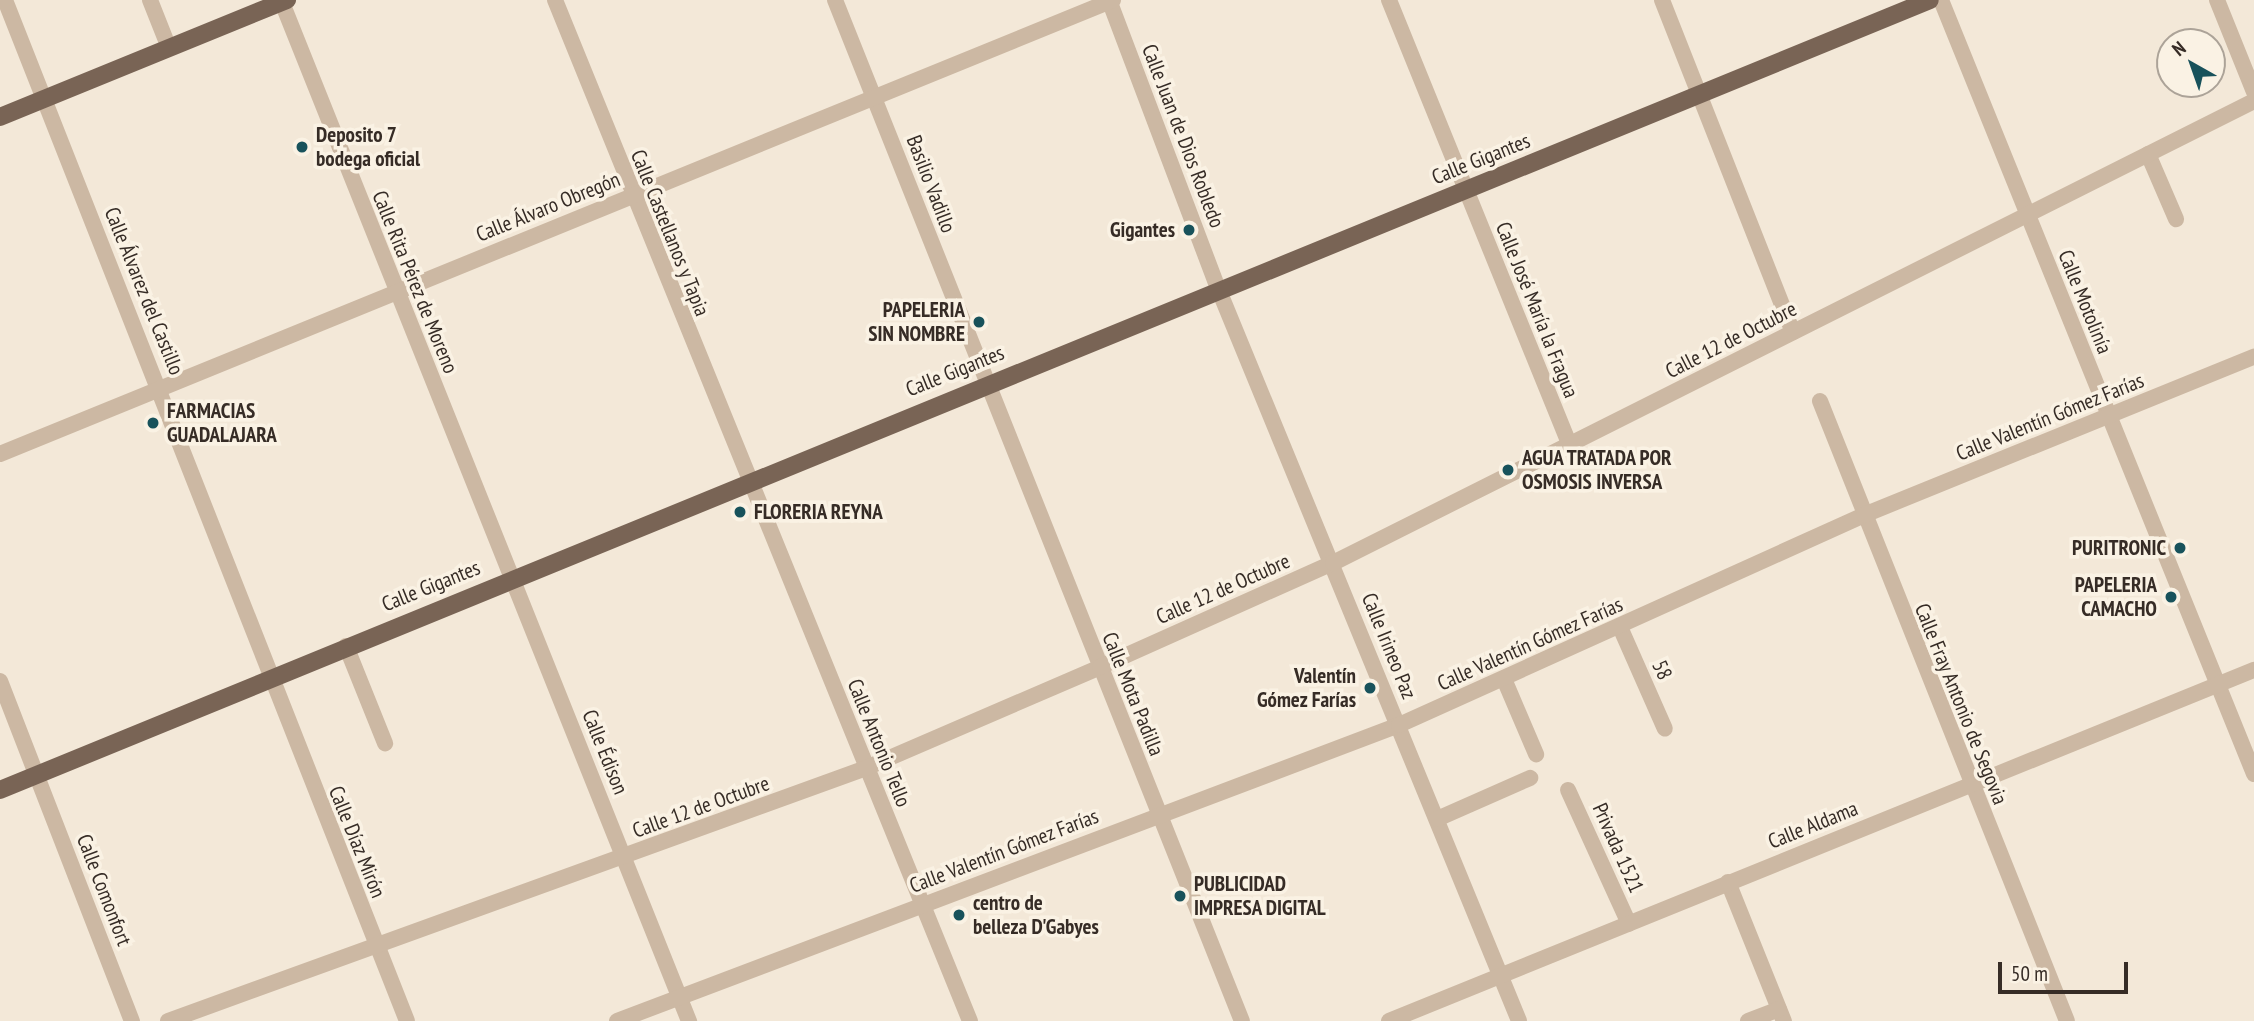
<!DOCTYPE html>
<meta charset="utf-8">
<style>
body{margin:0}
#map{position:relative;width:2254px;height:1021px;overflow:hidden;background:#f3e8d8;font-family:"PT Sans Narrow",sans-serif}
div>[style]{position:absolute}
.minor>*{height:16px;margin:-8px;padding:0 8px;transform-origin:8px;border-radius:8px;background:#ccb8a3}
.major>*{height:18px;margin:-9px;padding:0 9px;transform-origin:9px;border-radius:9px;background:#796455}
.dots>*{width:19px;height:19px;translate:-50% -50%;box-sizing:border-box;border:4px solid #faf2e4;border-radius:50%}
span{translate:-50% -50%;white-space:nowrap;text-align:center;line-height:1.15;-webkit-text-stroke:7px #faf2e4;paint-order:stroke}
.poi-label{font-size:21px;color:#362c26;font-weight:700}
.left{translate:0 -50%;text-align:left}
.right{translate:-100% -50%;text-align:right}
.street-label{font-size:21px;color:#362c26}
.north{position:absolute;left:2156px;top:28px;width:70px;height:70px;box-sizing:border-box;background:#faf2e4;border:2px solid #aca398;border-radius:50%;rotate:320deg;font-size:19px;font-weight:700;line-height:28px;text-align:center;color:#362c26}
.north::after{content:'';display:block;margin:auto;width:24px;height:32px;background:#18525b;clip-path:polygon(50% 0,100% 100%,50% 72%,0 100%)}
.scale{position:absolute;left:1998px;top:962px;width:130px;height:32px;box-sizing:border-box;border:4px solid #362c26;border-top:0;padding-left:9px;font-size:21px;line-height:24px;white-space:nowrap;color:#362c26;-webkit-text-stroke:5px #faf2e4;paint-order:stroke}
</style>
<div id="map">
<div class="minor">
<div style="left:5px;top:0;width:1097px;rotate:68.51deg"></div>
<div style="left:150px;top:0;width:52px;rotate:68.4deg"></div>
<div style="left:281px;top:0;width:1100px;rotate:68.22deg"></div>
<div style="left:555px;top:0;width:1102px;rotate:67.88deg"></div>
<div style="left:835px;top:0;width:1099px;rotate:68.27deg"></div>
<div style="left:1109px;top:0;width:308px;rotate:69.3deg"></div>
<div style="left:1218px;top:288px;width:792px;rotate:67.67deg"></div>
<div style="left:1389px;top:0;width:481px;rotate:67.9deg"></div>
<div style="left:1662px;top:0;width:357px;rotate:68.5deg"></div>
<div style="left:1941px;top:0;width:835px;rotate:67.98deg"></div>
<div style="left:2217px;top:0;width:99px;rotate:68.1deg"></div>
<div style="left:2148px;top:154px;width:71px;rotate:66.7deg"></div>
<div style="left:1820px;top:401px;width:667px;rotate:68.28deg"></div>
<div style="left:0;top:454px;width:1202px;rotate:-22.19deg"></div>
<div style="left:1620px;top:627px;width:111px;rotate:66.2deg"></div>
<div style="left:346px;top:646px;width:105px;rotate:68.1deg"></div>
<div style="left:1504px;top:679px;width:82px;rotate:66.9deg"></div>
<div style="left:0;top:681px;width:365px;rotate:68.8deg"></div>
<div style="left:1568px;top:790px;width:147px;rotate:65.5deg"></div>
<div style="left:1437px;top:819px;width:102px;rotate:-23.8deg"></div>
<div style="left:1728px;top:882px;width:150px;rotate:68.1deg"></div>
<div style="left:168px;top:1021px;width:742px;rotate:-19.92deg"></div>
<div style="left:866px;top:768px;width:255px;rotate:-23.3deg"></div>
<div style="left:1100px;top:667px;width:255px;rotate:-24.1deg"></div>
<div style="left:1333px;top:563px;width:1030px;rotate:-26.64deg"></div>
<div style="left:617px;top:1021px;width:836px;rotate:-20.73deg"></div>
<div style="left:1399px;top:725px;width:510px;rotate:-24.3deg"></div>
<div style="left:1864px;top:515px;width:421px;rotate:-22.1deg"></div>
<div style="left:1389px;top:1021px;width:934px;rotate:-22.09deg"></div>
<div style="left:1748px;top:1021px;width:33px;rotate:-21deg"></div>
</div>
<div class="major">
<div style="left:0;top:117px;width:310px;rotate:-22.2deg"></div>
<div style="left:0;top:790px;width:2085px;rotate:-22.26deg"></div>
</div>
<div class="dots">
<div style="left:302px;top:147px;background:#18525b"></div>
<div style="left:1189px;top:230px;background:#18525b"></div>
<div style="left:979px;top:322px;background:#18525b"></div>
<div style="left:153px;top:423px;background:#18525b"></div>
<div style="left:1508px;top:470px;background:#18525b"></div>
<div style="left:740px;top:512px;background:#18525b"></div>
<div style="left:2180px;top:548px;background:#18525b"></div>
<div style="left:2171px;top:597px;background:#18525b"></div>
<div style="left:1370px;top:688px;background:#18525b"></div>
<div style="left:1180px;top:896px;background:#18525b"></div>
<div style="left:959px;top:915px;background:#18525b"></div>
</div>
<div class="poi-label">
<span class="left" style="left:316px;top:147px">Deposito 7<br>bodega oficial</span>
<span class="right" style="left:1175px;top:230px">Gigantes</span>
<span class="right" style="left:965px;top:322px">PAPELERIA<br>SIN NOMBRE</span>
<span class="left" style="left:167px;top:423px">FARMACIAS<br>GUADALAJARA</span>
<span class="left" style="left:1522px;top:470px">AGUA TRATADA POR<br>OSMOSIS INVERSA</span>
<span class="left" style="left:754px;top:512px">FLORERIA REYNA</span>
<span class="right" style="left:2166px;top:548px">PURITRONIC</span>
<span class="right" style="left:2157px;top:597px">PAPELERIA<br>CAMACHO</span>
<span class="right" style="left:1356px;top:688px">Valentín<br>Gómez Farías</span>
<span class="left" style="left:1194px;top:896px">PUBLICIDAD<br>IMPRESA DIGITAL</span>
<span class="left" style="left:973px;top:915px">centro de<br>belleza D'Gabyes</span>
</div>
<div class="street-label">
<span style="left:1183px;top:136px;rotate:69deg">Calle Juan de Dios Robledo</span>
<span style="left:1481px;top:159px;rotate:-22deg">Calle Gigantes</span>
<span style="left:931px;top:184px;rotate:69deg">Basilio Vadillo</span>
<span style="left:548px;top:207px;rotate:-22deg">Calle Álvaro Obregón</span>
<span style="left:670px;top:233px;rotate:68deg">Calle Castellanos y Tapia</span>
<span style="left:415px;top:282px;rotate:68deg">Calle Rita Pérez de Moreno</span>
<span style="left:144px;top:291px;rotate:68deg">Calle Álvarez del Castillo</span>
<span style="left:2085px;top:302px;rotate:68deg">Calle Motolinía</span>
<span style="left:1537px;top:310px;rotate:68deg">Calle José María la Fragua</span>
<span style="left:1731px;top:340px;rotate:-27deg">Calle 12 de Octubre</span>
<span style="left:955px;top:371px;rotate:-22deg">Calle Gigantes</span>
<span style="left:2050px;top:417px;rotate:-22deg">Calle Valentín Gómez Farías</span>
<span style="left:431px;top:586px;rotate:-22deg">Calle Gigantes</span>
<span style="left:1223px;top:589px;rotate:-24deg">Calle 12 de Octubre</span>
<span style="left:1530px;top:644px;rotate:-24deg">Calle Valentín Gómez Farías</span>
<span style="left:1389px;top:646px;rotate:68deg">Calle Irineo Paz</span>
<span style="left:1662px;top:670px;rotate:66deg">58</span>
<span style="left:1133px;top:694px;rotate:68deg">Calle Mota Padilla</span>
<span style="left:1961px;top:704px;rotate:68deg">Calle Fray Antonio de Segovia</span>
<span style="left:879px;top:743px;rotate:68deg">Calle Antonio Tello</span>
<span style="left:605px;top:752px;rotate:68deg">Calle Édison</span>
<span style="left:701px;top:807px;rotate:-20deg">Calle 12 de Octubre</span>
<span style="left:1813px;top:825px;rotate:-22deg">Calle Aldama</span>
<span style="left:357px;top:842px;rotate:68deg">Calle Díaz Mirón</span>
<span style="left:1618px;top:848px;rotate:66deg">Privada 1521</span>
<span style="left:1004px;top:851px;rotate:-21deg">Calle Valentín Gómez Farías</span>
<span style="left:104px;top:890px;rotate:69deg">Calle Comonfort</span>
</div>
<div class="north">N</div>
<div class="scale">50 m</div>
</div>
